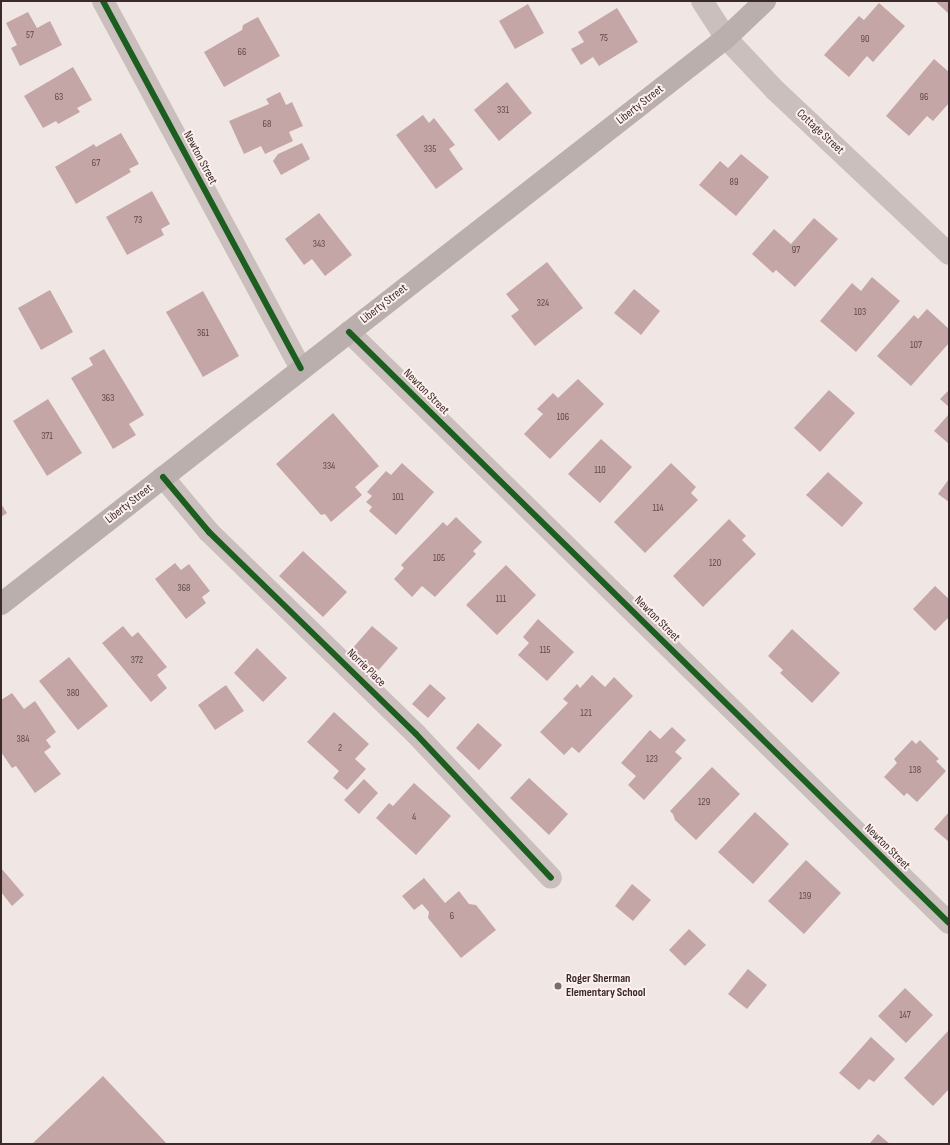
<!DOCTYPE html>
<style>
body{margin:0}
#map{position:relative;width:950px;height:1145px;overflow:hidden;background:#f0e7e5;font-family:"Sofia Sans Condensed",sans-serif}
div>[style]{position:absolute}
.building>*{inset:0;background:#c5a6a7}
.minor>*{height:22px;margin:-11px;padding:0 11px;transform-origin:11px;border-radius:11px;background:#cabfbd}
.secondary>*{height:22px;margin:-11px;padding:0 11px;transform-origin:11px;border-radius:11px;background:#baafad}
.cycleway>*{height:6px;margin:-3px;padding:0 3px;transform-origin:3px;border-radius:3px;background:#1b5e20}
.dots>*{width:11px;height:11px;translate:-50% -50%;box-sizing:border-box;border:2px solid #fcf0ed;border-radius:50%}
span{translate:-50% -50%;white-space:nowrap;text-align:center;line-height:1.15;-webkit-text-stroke:4px #fcf0ed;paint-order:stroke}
.number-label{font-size:10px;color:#5e4949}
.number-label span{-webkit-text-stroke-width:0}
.street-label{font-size:12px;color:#3c2a2a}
.poi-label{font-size:12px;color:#3c2a2a;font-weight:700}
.left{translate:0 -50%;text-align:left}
.frame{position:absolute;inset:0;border:2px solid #3c2a2a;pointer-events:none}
</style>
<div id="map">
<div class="building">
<div style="clip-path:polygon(935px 1px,949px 1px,949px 14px)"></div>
<div style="clip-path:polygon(879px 3px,905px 26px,873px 62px,867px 56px,849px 77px,824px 55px,859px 16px,864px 20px)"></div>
<div style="clip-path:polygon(528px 4px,544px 33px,515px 49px,499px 21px)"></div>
<div style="clip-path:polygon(617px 8px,638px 42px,599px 66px,593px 57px,581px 65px,571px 49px,584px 42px,578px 32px)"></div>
<div style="clip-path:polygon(28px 12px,37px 28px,50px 21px,62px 45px,20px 66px,11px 48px,17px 45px,6px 23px)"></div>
<div style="clip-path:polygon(258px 17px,280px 56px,224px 87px,204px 52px,242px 30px,243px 25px)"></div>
<div style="clip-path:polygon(934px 59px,949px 72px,949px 103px,933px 121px,927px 116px,909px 136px,886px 116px)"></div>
<div style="clip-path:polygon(73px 67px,92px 100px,77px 108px,80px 112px,58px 124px,56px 121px,43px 128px,24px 96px)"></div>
<div style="clip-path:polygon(507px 82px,532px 113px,499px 141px,474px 110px)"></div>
<div style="clip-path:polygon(280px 92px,286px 105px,292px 102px,303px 126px,289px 132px,293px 141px,265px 154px,261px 146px,244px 154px,229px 121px,269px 104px,266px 99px)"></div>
<div style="clip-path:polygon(423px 115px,429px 123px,434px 118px,455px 145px,449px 149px,463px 169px,436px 189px,396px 135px)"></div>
<div style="clip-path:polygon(121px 133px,139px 164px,129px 169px,131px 172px,76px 204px,55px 167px,94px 144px,96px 147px)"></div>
<div style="clip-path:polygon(302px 143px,310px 159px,281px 175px,273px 161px,278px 154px)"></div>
<div style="clip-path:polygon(741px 154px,769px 177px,736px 216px,699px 185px,720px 161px,728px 168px)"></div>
<div style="clip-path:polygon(152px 191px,170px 224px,161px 229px,164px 235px,127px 255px,106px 217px)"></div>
<div style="clip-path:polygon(319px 213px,352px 255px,325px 276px,312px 259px,304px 265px,285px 239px)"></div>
<div style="clip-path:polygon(814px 218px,838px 239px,795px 287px,776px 270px,773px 273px,752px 254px,774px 229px,791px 244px)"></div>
<div style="clip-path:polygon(547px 262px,583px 308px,535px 346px,511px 316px,519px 310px,506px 294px)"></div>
<div style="clip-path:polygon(872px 277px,900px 301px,856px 352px,820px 321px,852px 283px,861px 291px)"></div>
<div style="clip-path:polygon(634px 289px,660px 311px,641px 335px,614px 313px)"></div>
<div style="clip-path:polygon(50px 290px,73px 332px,41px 350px,18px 308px)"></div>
<div style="clip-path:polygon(203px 291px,239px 356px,203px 377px,166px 312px)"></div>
<div style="clip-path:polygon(927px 309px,949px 329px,949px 343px,911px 386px,877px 356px,914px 315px,918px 319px)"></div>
<div style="clip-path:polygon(104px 349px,144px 415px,129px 424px,136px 435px,113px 449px,71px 378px,93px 365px,89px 358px)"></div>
<div style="clip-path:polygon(578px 379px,604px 404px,550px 459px,524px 434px,543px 414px,537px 409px,553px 393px,558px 398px)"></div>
<div style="clip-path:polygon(829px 390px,855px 413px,820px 452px,794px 428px)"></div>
<div style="clip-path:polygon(949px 390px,949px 407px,940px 399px)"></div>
<div style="clip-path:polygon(48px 399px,82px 453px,47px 476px,13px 421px)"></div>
<div style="clip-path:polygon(333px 413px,379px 466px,355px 487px,362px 495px,331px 522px,325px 514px,321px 515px,276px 464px)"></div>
<div style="clip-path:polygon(949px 414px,949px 444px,934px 431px)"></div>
<div style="clip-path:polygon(601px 439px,632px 467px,600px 503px,568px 474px)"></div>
<div style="clip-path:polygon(402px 463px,434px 492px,396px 535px,369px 511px,372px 507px,366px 502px,372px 496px,367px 492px,386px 471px,391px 475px)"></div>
<div style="clip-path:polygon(671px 463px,696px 487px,691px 493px,698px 500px,645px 553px,614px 522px)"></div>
<div style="clip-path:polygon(828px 472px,863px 503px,842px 527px,806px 495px)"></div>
<div style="clip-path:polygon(949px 479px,949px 502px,938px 494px)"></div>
<div style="clip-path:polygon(1px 504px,7px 513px,1px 517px)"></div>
<div style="clip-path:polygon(456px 517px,482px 542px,473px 551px,476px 554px,435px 597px,422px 586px,412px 597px,394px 579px,404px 568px,401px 565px,443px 522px,447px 526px)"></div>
<div style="clip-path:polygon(729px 519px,746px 536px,742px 540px,756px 554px,703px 607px,673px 576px)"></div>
<div style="clip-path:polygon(303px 551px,347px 592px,323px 617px,279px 576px)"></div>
<div style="clip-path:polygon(175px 563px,181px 570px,189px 564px,210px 591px,202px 597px,206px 603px,186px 619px,155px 579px)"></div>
<div style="clip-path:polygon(506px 565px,536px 595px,497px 635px,466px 605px)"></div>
<div style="clip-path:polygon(935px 586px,949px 599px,949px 617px,935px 631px,913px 609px)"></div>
<div style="clip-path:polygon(538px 619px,574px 652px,547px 681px,518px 655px,529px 643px,523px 637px)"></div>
<div style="clip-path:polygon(123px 626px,132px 637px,138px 632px,167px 667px,157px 675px,167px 688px,151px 702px,102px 643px)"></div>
<div style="clip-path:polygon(372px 626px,398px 648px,376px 673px,351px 650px)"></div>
<div style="clip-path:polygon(792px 629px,840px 673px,812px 703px,780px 673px,783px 670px,768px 656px)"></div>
<div style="clip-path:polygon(257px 648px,287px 678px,263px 702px,234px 673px)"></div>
<div style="clip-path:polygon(69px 657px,108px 706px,78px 730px,39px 681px)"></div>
<div style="clip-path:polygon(592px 675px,605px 687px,614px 677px,633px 696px,579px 753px,572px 747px,564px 755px,540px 732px,568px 703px,563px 699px,577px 684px,580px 688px)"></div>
<div style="clip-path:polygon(430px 684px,446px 698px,428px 718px,412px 704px)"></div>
<div style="clip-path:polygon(226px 685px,244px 711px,215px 730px,198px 705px)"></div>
<div style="clip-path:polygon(12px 693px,24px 709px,35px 701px,56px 732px,46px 740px,51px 747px,44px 752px,61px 774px,35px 793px,16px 766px,12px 768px,1px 752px,1px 700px)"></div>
<div style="clip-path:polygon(334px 712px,369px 744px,355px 759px,366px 769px,347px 790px,333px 778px,339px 771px,307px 742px)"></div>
<div style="clip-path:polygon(478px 723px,502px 745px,479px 770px,456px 748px)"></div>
<div style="clip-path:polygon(672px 727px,686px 740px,675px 752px,682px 758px,644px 800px,628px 785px,636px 776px,621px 763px,650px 730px,660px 739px)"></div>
<div style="clip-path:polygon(912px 740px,916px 744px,920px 740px,939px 759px,936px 761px,946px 771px,917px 802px,907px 793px,904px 796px,884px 777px,897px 763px,894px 759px)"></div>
<div style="clip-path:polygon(712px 767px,740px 794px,696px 840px,675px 820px,673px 814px,670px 811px)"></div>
<div style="clip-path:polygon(529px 778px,568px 814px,549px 835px,510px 798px)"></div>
<div style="clip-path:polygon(364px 779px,378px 793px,359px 814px,344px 800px)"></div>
<div style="clip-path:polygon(414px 783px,451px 816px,416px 855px,376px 818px,389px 803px,393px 806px)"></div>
<div style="clip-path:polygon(755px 812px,789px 844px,753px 884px,718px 852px)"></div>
<div style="clip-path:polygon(949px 812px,949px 842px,934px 829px)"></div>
<div style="clip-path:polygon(806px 860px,841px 893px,804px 934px,768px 901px)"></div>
<div style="clip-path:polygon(1px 868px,24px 895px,12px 906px,1px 892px)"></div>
<div style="clip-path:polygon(424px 878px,445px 903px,459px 891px,469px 904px,476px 905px,496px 930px,461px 958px,428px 918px,429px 912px,422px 904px,414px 910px,402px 896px)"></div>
<div style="clip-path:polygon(632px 884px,651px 900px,633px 921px,615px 906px)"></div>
<div style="clip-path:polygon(689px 929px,706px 945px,685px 966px,669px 950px)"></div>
<div style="clip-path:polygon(748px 969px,767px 985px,747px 1009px,728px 994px)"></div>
<div style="clip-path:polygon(905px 988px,933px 1015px,906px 1043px,878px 1016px)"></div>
<div style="clip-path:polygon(949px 1030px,949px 1089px,933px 1106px,904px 1078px)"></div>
<div style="clip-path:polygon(871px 1037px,895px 1059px,874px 1082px,869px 1079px,859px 1090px,839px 1073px)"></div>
<div style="clip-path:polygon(103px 1076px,167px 1144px,34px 1144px,33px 1143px)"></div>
<div style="clip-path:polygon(878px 1134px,890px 1144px,869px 1144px)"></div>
</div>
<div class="minor">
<div style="left:103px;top:1px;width:417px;rotate:61.7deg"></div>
<div style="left:702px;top:1px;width:44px;rotate:57deg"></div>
<div style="left:726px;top:38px;width:71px;rotate:46.7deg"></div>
<div style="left:775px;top:90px;width:239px;rotate:43.3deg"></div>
<div style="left:349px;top:332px;width:842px;rotate:44.57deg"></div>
<div style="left:163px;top:477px;width:72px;rotate:50.1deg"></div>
<div style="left:209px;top:532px;width:289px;rotate:44.3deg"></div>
<div style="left:416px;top:734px;width:197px;rotate:46.8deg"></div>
</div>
<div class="secondary">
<div style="left:1px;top:604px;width:920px;rotate:-37.98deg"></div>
<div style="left:726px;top:38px;width:54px;rotate:-43.5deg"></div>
</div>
<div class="cycleway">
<div style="left:103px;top:1px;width:417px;rotate:61.7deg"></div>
<div style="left:349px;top:332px;width:842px;rotate:44.57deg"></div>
<div style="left:163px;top:477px;width:72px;rotate:50.1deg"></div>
<div style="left:209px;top:532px;width:289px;rotate:44.3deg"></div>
<div style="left:416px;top:734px;width:197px;rotate:46.8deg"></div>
</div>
<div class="dots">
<div style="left:558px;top:986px;background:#7b6c6b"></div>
</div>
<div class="number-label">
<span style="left:30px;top:36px">57</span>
<span style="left:604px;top:39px">75</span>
<span style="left:865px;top:40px">90</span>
<span style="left:242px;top:53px">66</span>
<span style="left:59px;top:98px">63</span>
<span style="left:924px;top:98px">96</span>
<span style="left:503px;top:111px">331</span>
<span style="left:267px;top:125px">68</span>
<span style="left:430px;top:150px">335</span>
<span style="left:96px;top:164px">67</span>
<span style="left:734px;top:183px">89</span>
<span style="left:138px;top:221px">73</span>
<span style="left:319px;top:245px">343</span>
<span style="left:796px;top:251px">97</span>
<span style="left:543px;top:304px">324</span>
<span style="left:860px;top:313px">103</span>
<span style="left:203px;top:334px">361</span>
<span style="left:916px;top:346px">107</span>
<span style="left:108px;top:399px">363</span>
<span style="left:563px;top:418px">106</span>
<span style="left:47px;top:437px">371</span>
<span style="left:329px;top:467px">334</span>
<span style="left:600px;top:471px">110</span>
<span style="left:398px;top:498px">101</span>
<span style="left:658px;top:509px">114</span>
<span style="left:439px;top:559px">105</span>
<span style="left:715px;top:564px">120</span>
<span style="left:184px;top:589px">368</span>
<span style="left:501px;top:600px">111</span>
<span style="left:545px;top:651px">115</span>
<span style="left:137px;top:661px">372</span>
<span style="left:73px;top:694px">380</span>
<span style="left:586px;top:714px">121</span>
<span style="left:23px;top:740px">384</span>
<span style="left:340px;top:749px">2</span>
<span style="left:652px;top:760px">123</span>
<span style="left:915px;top:771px">138</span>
<span style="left:704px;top:803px">129</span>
<span style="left:414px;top:818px">4</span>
<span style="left:805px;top:897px">139</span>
<span style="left:452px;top:917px">6</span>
<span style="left:905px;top:1016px">147</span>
</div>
<div class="street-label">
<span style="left:640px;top:105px;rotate:-38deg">Liberty Street</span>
<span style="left:820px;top:132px;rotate:43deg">Cottage Street</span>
<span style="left:200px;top:158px;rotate:62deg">Newton Street</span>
<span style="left:384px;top:304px;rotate:-38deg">Liberty Street</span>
<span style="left:426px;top:392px;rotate:45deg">Newton Street</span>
<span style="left:129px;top:504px;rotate:-38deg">Liberty Street</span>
<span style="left:657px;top:619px;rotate:45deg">Newton Street</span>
<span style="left:366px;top:668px;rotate:44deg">Norrie Place</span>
<span style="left:887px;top:847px;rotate:45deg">Newton Street</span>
</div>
<div class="poi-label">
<span class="left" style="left:566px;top:986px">Roger Sherman<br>Elementary School</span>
</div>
<div class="frame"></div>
</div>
